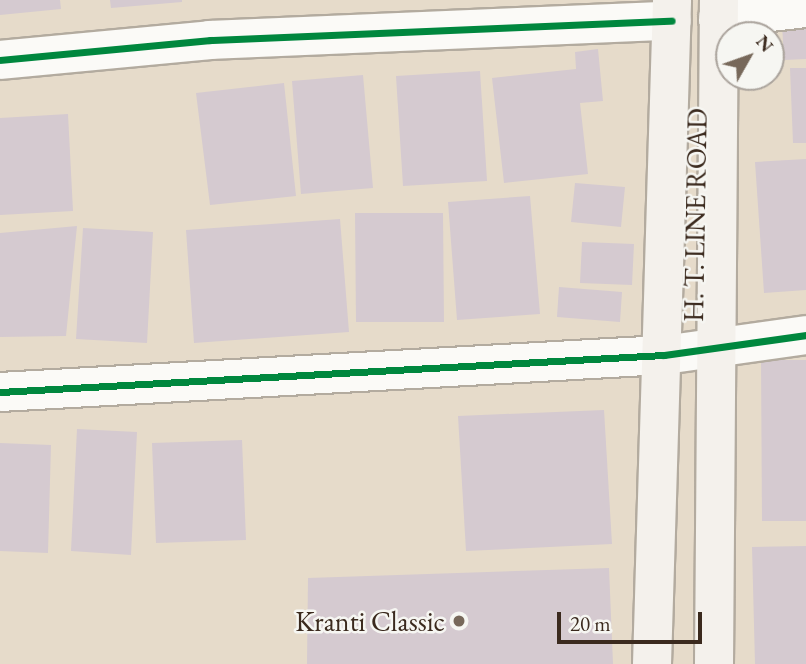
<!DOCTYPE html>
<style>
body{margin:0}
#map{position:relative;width:806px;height:664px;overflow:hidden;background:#e6dbca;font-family:"EB Garamond",serif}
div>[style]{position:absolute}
.building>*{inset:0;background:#d5cad0}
.roads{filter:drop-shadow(2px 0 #b3ab9f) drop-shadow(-2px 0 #b3ab9f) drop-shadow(0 2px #b3ab9f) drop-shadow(0 -2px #b3ab9f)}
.street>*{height:38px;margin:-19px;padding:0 19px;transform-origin:19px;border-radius:19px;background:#fbfaf7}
.secondary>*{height:38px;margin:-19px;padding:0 19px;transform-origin:19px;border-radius:19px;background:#f4f1ec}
.cycleway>*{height:7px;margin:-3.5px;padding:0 3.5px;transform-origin:3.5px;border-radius:3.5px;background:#00873e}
.dots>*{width:19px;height:19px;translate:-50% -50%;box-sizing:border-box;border:4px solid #f6f6f2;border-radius:50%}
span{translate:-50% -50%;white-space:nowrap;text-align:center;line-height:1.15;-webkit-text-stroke:5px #f6f6f2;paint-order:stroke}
.street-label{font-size:28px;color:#3b2a1e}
.poi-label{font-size:28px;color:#3b2a1e}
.right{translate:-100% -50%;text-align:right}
.north{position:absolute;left:715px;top:21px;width:70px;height:70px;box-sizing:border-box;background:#f6f6f2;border:2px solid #aba49d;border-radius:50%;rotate:50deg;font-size:19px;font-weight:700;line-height:28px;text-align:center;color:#3b2a1e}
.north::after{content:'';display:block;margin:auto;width:24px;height:32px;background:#77685a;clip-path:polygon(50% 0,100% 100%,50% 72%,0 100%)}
.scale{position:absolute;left:557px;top:612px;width:145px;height:32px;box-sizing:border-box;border:4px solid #3b2a1e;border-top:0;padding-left:9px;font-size:21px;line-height:24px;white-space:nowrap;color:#3b2a1e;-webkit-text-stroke:5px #f6f6f2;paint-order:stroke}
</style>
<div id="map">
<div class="building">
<div style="clip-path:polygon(0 0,60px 0,61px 9px,0 15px)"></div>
<div style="clip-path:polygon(110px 0,182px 0,182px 2px,111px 8px)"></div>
<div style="clip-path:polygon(806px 23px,806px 59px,784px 60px,782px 24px)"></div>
<div style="clip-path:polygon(598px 49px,603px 101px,580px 103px,588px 174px,504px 183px,492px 78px,576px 69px,575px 52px)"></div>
<div style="clip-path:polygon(790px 68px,806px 68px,806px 143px,793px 143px)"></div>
<div style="clip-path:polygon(480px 71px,487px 181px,403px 186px,396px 76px)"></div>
<div style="clip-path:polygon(363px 75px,373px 188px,301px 194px,292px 81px)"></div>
<div style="clip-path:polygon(284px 83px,296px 196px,210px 205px,196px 93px)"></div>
<div style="clip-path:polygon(68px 114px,73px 211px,0 215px,0 118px)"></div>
<div style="clip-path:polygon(806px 159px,806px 290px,764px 293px,755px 162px)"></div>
<div style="clip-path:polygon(575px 183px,625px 187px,621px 227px,571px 222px)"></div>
<div style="clip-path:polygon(530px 196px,540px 314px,457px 320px,448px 202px)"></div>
<div style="clip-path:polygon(355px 213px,443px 213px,444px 322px,356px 322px)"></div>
<div style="clip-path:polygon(340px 219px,349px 332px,194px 343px,186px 230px)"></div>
<div style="clip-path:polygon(77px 226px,66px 336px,0 337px,0 233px)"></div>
<div style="clip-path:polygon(83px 228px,153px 232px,147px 343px,76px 339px)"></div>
<div style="clip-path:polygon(582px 242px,634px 244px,632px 285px,580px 283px)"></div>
<div style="clip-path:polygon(559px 287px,622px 292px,620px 322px,557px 317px)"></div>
<div style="clip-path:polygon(761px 360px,806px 360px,806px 521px,762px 521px)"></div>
<div style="clip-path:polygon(604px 410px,612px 544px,466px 551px,458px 416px)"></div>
<div style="clip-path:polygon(77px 429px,137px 432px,131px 555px,71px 551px)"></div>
<div style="clip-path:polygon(242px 440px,246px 540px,156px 543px,152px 443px)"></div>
<div style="clip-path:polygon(0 443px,51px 445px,48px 553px,0 551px)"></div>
<div style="clip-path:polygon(806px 546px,806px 664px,755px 664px,752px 547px)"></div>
<div style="clip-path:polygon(609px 568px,613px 664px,307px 664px,308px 578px)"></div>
</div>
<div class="roads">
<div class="street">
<div style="left:718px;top:18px;width:89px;rotate:-6.5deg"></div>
<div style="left:0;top:60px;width:211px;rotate:-5.4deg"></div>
<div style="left:210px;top:40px;width:462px;rotate:-2.4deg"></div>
<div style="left:0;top:392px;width:665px;rotate:-3.19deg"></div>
<div style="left:664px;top:355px;width:143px;rotate:-8deg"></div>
</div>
<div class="secondary">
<div style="left:652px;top:664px;width:664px;rotate:-88.27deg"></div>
<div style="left:714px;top:664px;width:664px;rotate:-89.57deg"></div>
</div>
</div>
<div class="cycleway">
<div style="left:0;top:60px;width:211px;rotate:-5.4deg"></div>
<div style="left:210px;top:40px;width:462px;rotate:-2.4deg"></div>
<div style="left:0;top:392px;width:665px;rotate:-3.19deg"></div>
<div style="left:664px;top:355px;width:143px;rotate:-8deg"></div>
</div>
<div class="dots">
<div style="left:459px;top:621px;background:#77685a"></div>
</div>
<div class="street-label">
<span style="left:695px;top:215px;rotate:-89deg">H. T. LINE ROAD</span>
</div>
<div class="poi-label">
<span class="right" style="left:445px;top:621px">Kranti Classic</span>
</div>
<div class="north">N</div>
<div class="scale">20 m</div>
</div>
